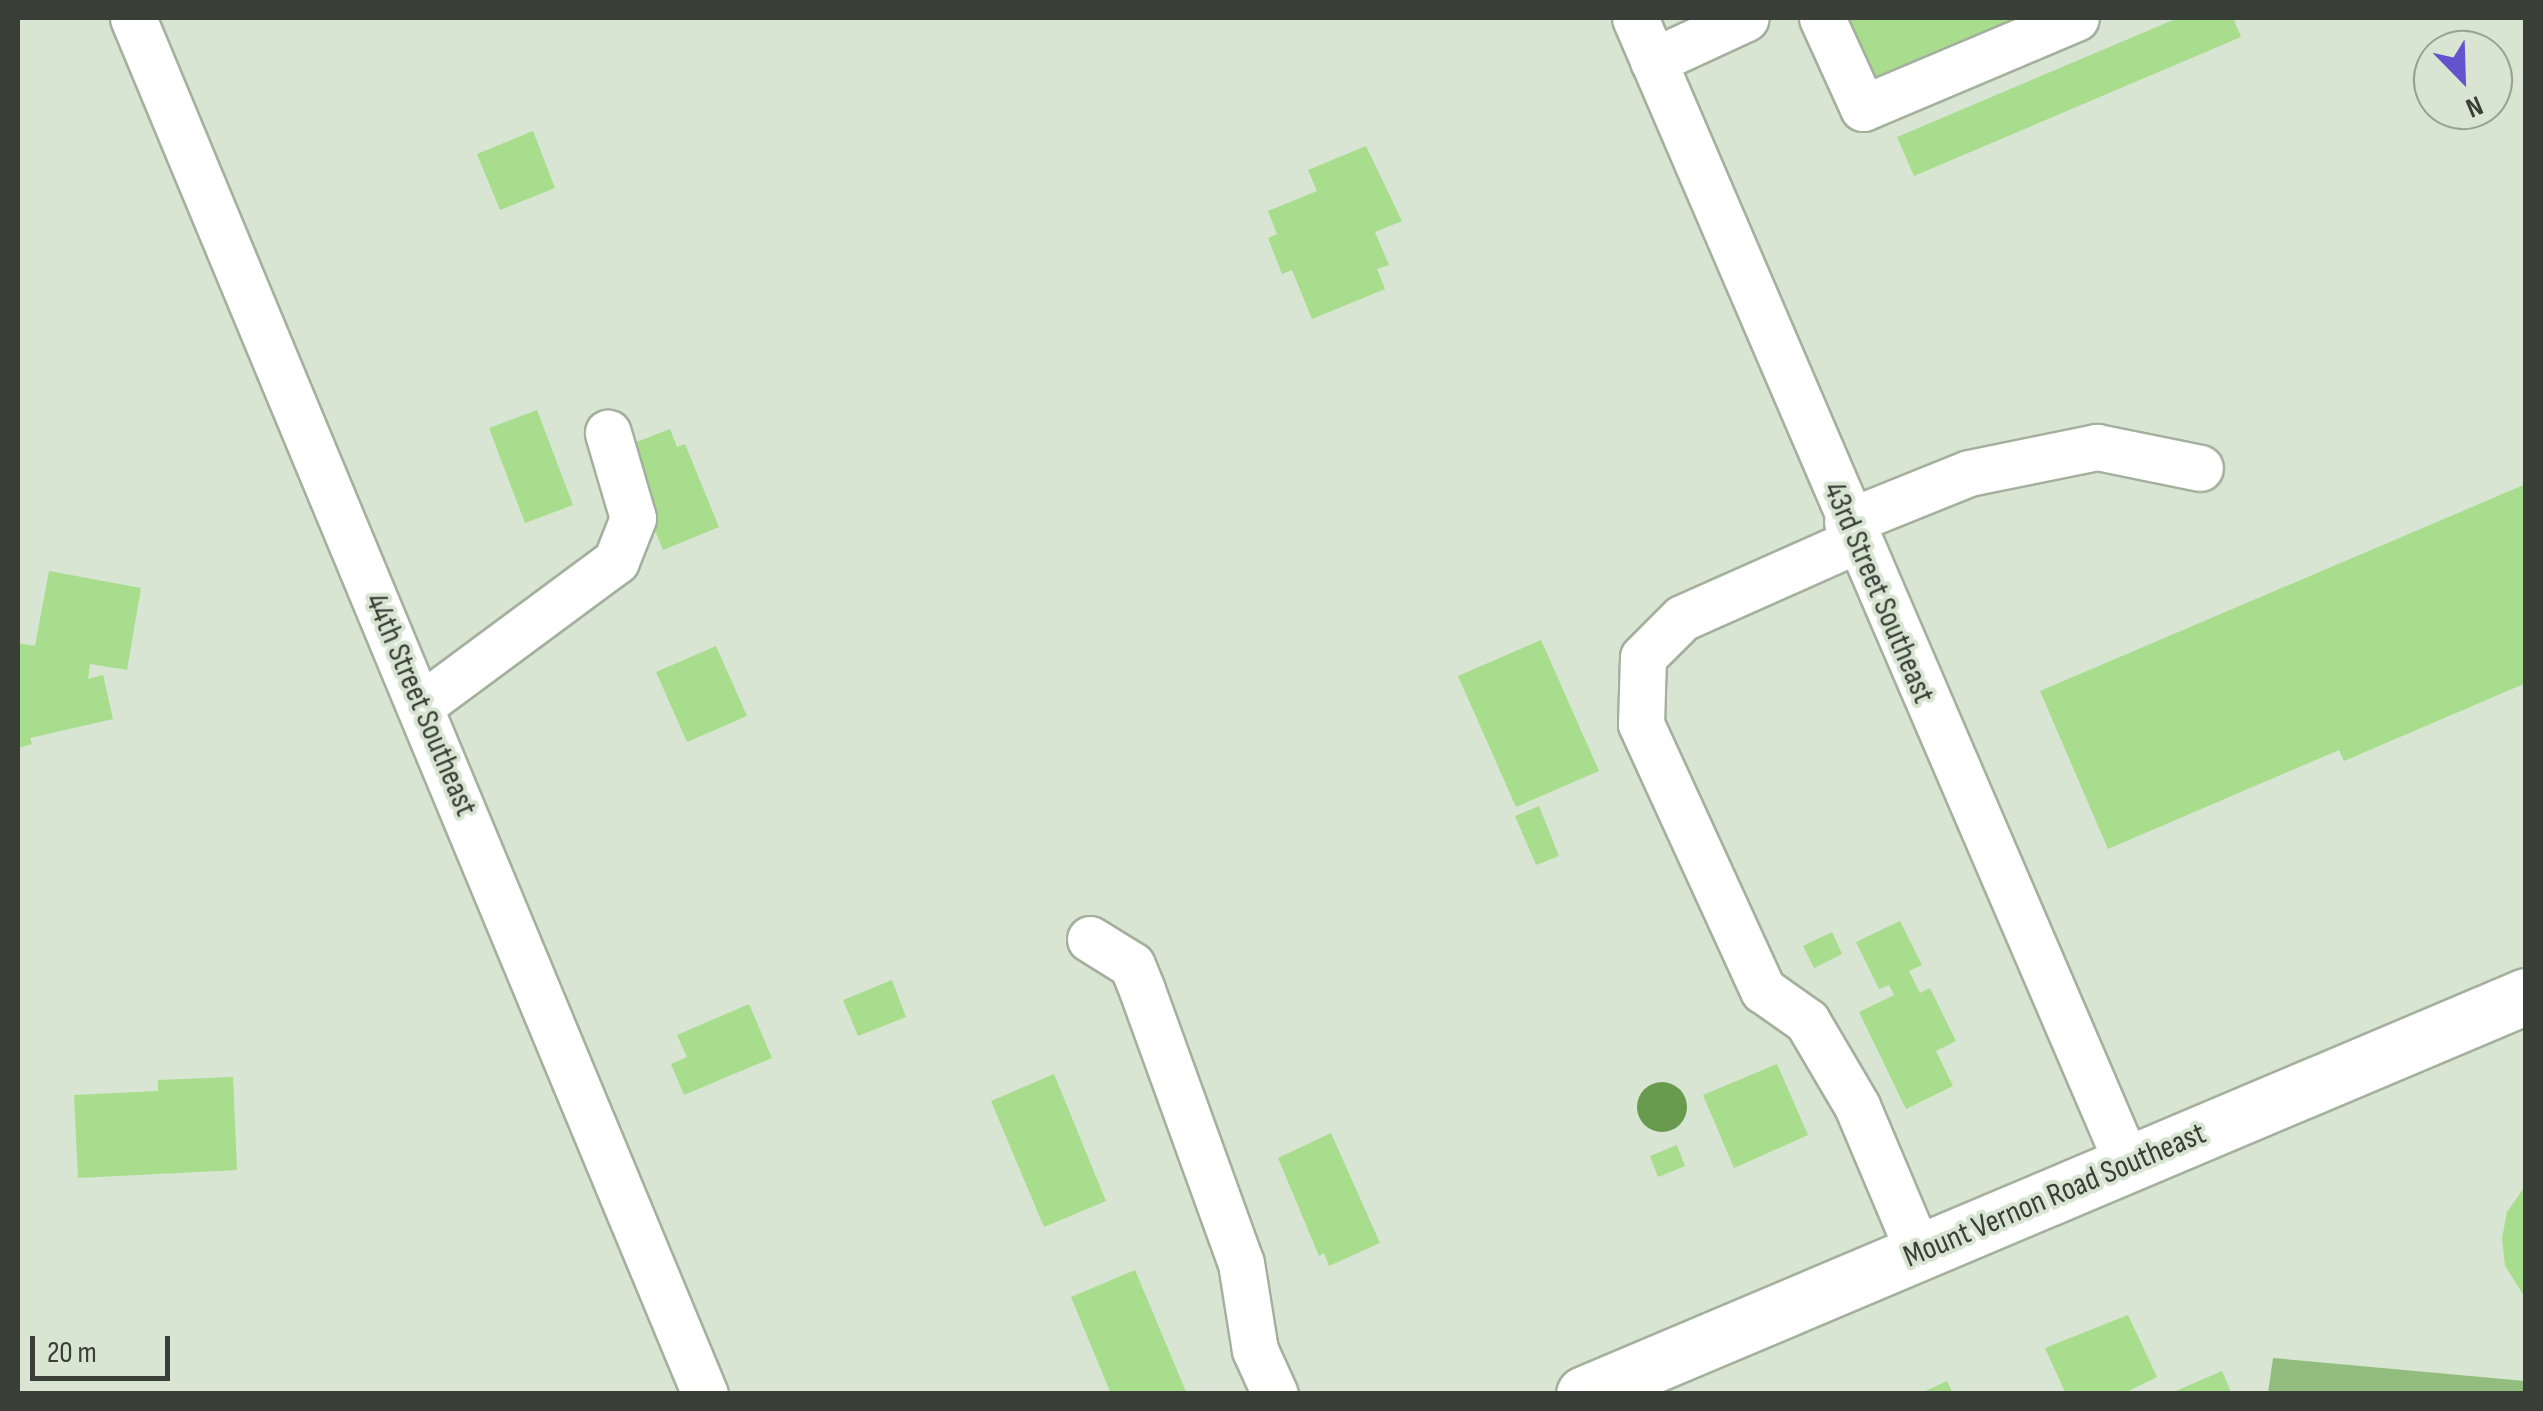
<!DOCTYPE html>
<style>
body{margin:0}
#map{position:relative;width:2543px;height:1411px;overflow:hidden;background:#d8e5d2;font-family:"Sofia Sans Condensed",sans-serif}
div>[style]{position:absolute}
.green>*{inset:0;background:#93bd7e}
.water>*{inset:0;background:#689b4d}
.round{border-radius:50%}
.building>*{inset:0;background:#a7dd8c}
.roads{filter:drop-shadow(2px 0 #a4b09e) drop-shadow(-2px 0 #a4b09e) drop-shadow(0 2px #a4b09e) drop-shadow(0 -2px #a4b09e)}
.minor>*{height:45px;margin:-22.5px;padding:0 22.5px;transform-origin:22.5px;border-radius:22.5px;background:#fff}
.major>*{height:55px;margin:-27.5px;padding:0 27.5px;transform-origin:27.5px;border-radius:27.5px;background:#fff}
span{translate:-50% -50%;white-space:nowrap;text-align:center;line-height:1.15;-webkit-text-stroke:8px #d8e5d2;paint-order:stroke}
.street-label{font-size:32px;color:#393e36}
.frame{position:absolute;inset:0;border:20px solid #393e36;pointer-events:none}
.north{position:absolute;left:2413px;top:30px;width:100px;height:100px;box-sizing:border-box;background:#d8e5d2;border:2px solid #98a294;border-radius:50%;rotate:157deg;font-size:28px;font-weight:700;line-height:40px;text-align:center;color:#393e36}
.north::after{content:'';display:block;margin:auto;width:35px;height:45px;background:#6453cc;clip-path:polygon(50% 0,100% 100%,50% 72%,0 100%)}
.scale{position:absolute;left:30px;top:1336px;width:140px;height:45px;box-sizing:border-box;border:5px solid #393e36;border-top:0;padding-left:12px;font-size:30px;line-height:35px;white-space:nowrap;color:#393e36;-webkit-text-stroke:8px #d8e5d2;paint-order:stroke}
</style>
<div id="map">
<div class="green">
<div style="clip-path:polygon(2273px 1358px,2525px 1381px,2525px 1393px,2268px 1393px)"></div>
</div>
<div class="water">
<div class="round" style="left:1637px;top:1082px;width:50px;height:50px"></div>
</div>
<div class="building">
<div style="clip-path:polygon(1847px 18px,2023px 18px,1873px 81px)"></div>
<div style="clip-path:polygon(2178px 18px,2233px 18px,2241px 37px,1914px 176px,1897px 137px)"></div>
<div style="clip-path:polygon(533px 131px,555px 188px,500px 210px,477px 154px)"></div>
<div style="clip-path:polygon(1366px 146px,1402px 221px,1375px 232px,1389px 265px,1377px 269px,1385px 289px,1312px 319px,1292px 270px,1282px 274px,1268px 238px,1277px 234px,1268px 211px,1317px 191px,1308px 170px)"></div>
<div style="clip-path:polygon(537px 410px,573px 505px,525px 523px,489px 428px)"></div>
<div style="clip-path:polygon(670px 429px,677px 447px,685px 444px,719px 527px,663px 550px,629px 466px,641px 461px,634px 443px)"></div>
<div style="clip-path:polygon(2526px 484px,2526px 683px,2344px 761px,2339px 750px,2108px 849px,2040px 691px)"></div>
<div style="clip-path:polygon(49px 571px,141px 588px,127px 670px,90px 664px,88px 679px,103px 675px,113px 719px,30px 738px,32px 744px,18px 748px,18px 643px,35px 646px)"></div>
<div style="clip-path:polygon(1541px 640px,1599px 771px,1516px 807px,1458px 676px)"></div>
<div style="clip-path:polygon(716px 646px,747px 716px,687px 742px,656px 672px)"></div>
<div style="clip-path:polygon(1539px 806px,1559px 856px,1536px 865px,1515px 816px)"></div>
<div style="clip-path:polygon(1900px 921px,1922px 965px,1909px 971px,1920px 993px,1930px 988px,1956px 1041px,1936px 1051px,1953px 1086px,1906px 1109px,1859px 1012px,1894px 995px,1889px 985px,1879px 989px,1856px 942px)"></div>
<div style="clip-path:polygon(1832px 932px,1842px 954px,1814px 968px,1803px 946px)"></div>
<div style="clip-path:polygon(892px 980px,906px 1017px,858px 1036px,843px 1000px)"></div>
<div style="clip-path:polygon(749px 1004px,772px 1058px,684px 1095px,671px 1064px,687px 1057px,677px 1035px)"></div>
<div style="clip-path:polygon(1777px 1064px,1808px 1135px,1734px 1168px,1703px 1095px)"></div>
<div style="clip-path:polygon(1054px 1074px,1106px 1201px,1044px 1227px,991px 1101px)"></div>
<div style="clip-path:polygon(233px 1077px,237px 1170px,78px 1178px,74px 1095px,158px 1091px,158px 1080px)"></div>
<div style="clip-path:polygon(1331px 1133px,1380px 1243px,1329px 1266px,1324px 1253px,1319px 1256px,1278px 1158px)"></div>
<div style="clip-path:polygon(1677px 1145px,1685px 1166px,1658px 1177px,1650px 1156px)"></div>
<div style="clip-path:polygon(2526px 1185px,2526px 1299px,2505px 1266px,2502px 1238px,2507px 1212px)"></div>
<div style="clip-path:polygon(1135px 1270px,1187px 1394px,1111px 1394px,1071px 1297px)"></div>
<div style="clip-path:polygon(2128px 1315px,2157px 1377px,2122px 1394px,2066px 1394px,2045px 1348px)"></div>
<div style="clip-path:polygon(2222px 1371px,2232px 1394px,2169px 1394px)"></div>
<div style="clip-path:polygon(1947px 1381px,1953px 1394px,1919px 1394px)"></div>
</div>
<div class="roads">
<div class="minor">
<div style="left:133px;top:18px;width:1490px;rotate:67.43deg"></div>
<div style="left:1635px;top:18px;width:1248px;rotate:66.74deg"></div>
<div style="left:1822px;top:18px;width:99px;rotate:65.5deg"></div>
<div style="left:1863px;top:108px;width:231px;rotate:-22.9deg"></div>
<div style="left:1653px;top:61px;width:102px;rotate:-24.8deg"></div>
<div style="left:1847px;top:522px;width:131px;rotate:-21.9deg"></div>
<div style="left:1969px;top:473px;width:131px;rotate:-11.5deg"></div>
<div style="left:2097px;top:447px;width:105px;rotate:11.5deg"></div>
<div style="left:1855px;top:541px;width:189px;rotate:156deg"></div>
<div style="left:1682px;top:618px;width:55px;rotate:135deg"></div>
<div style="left:1643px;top:657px;width:67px;rotate:91.7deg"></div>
<div style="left:1641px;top:724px;width:293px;rotate:65.4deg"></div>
<div style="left:1763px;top:990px;width:54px;rotate:35.2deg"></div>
<div style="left:1807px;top:1021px;width:99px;rotate:59.5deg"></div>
<div style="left:1857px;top:1106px;width:160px;rotate:67.1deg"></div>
<div style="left:420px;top:706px;width:244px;rotate:-36.5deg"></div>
<div style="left:616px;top:561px;width:46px;rotate:-68.4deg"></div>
<div style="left:633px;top:518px;width:89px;rotate:-106.4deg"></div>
<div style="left:1090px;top:939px;width:49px;rotate:31.8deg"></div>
<div style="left:1132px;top:965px;width:27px;rotate:68deg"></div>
<div style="left:1142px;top:990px;width:290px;rotate:70.1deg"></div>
<div style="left:1241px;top:1263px;width:88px;rotate:80.9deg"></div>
<div style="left:1255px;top:1350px;width:48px;rotate:65.6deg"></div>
</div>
<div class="major">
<div style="left:1584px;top:1394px;width:1023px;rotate:-22.9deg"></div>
</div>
</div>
<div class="street-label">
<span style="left:1878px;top:593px;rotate:67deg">43rd Street Southeast</span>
<span style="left:420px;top:705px;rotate:67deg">44th Street Southeast</span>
<span style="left:2055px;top:1196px;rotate:-23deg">Mount Vernon Road Southeast</span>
</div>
<div class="frame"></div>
<div class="north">N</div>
<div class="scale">20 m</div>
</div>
